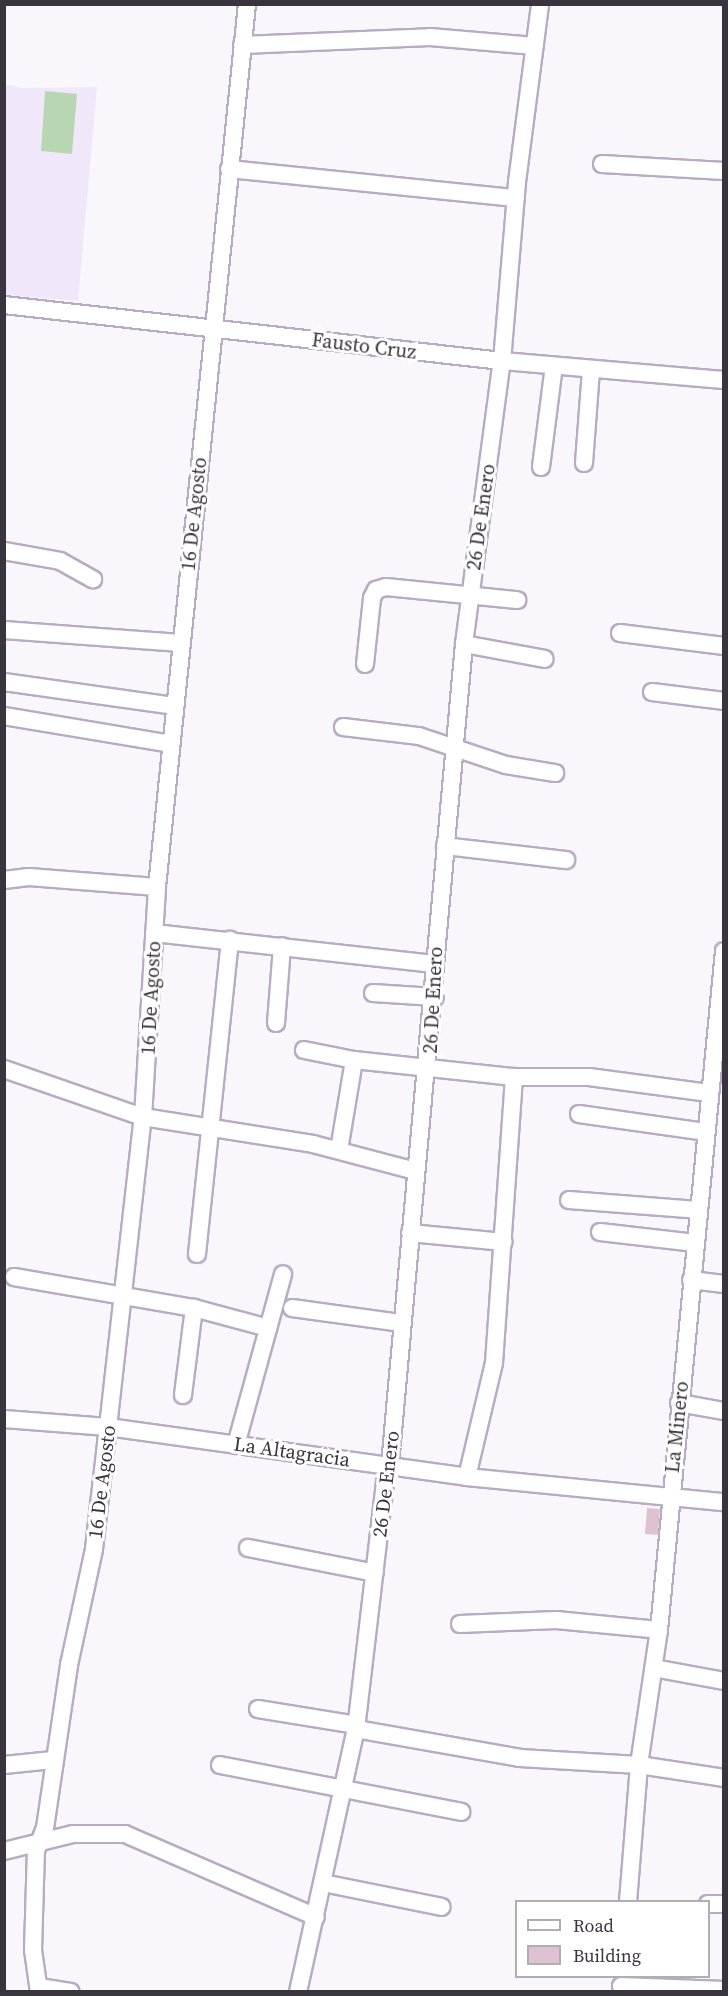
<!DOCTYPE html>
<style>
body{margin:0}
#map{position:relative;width:728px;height:1996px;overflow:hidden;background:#f9f6fc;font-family:"Source Serif 4",serif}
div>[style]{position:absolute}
.built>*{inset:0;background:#f1e7fb}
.green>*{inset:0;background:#b9d6b3}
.building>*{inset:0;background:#dec2d1}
.roads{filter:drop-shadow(2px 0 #b8abc4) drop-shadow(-2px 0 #b8abc4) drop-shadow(0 2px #b8abc4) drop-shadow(0 -2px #b8abc4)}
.street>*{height:16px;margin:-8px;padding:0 8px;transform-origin:8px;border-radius:8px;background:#fff}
span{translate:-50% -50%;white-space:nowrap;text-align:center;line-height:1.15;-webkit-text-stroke:6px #fff;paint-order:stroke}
.street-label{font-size:20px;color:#39343e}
.frame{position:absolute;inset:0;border:6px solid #39343e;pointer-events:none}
.legend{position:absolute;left:515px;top:1900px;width:195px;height:78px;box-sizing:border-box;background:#fff;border:2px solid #b0aeb2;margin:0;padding:8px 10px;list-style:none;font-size:18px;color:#39343e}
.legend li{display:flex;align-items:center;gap:12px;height:30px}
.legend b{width:30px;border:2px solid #b0aeb2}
</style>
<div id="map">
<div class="built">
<div style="clip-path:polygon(4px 84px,22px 88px,97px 87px,78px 301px,5px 295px)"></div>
</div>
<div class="green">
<div style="clip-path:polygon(45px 91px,77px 94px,72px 154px,41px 151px)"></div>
</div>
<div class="building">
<div style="clip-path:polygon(647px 1508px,660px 1509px,658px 1535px,645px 1534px)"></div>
</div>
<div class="roads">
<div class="street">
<div style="left:242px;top:45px;width:188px;rotate:-2.4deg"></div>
<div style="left:430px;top:37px;width:105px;rotate:4.9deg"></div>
<div style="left:602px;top:164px;width:122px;rotate:3.3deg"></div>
<div style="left:229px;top:169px;width:288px;rotate:5.8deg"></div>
<div style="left:4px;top:305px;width:501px;rotate:6.42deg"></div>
<div style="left:502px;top:361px;width:223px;rotate:4.9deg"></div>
<div style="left:584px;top:463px;width:94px;rotate:-85.7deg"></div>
<div style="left:541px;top:467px;width:102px;rotate:-82.7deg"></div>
<div style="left:4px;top:551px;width:57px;rotate:10.1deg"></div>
<div style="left:60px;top:561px;width:38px;rotate:29deg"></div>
<div style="left:4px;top:630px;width:177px;rotate:4.2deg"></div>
<div style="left:620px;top:633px;width:105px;rotate:7.1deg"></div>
<div style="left:464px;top:644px;width:82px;rotate:10.5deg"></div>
<div style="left:365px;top:664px;width:66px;rotate:-83.9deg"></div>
<div style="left:372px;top:598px;width:9px;rotate:-63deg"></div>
<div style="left:376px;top:590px;width:10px;rotate:-17deg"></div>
<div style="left:386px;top:587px;width:132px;rotate:5.7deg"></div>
<div style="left:4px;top:682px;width:173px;rotate:8deg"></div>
<div style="left:652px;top:692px;width:73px;rotate:7.1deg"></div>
<div style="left:4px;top:716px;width:169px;rotate:9.5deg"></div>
<div style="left:343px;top:727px;width:77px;rotate:6.8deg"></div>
<div style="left:419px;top:736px;width:92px;rotate:18.4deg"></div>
<div style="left:506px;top:765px;width:50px;rotate:9.3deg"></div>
<div style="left:445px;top:846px;width:122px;rotate:6.6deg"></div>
<div style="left:4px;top:880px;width:25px;rotate:-7deg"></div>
<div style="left:29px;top:877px;width:128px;rotate:4.5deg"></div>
<div style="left:154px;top:933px;width:282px;rotate:6.3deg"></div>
<div style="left:373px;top:993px;width:62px;rotate:3.7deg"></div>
<div style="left:276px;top:1023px;width:77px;rotate:-85.5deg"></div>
<div style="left:304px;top:1050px;width:51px;rotate:11.3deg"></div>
<div style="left:354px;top:1060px;width:161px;rotate:6.1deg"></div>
<div style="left:514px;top:1077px;width:75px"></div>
<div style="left:589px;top:1077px;width:121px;rotate:7.6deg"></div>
<div style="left:4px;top:1069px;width:147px;rotate:19.1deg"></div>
<div style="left:143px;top:1117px;width:172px;rotate:9deg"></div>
<div style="left:313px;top:1144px;width:106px;rotate:14.7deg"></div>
<div style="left:579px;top:1114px;width:127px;rotate:8.1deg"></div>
<div style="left:339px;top:1150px;width:91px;rotate:-80.5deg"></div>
<div style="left:569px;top:1200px;width:129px;rotate:4.4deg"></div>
<div style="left:600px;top:1232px;width:96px;rotate:6.6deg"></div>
<div style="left:410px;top:1233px;width:94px;rotate:5.5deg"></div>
<div style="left:197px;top:1254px;width:316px;rotate:-84deg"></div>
<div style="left:14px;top:1277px;width:183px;rotate:9.8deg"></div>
<div style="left:194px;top:1308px;width:77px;rotate:15.1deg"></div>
<div style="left:691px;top:1280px;width:33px;rotate:7deg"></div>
<div style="left:292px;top:1308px;width:111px;rotate:7.8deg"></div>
<div style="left:183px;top:1395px;width:88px;rotate:-82.8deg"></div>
<div style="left:679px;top:1403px;width:46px;rotate:10.1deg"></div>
<div style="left:4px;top:1419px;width:104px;rotate:4.4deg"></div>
<div style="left:108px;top:1427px;width:362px;rotate:7.9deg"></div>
<div style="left:467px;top:1477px;width:258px;rotate:5.6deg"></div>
<div style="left:236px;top:1445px;width:177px;rotate:-74.6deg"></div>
<div style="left:467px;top:1477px;width:117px;rotate:-76.7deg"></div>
<div style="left:494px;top:1363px;width:287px;rotate:-86deg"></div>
<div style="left:248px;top:1548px;width:129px;rotate:11.1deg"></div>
<div style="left:460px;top:1624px;width:96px;rotate:-2.4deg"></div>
<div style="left:556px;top:1620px;width:103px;rotate:5.5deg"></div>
<div style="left:654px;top:1668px;width:71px;rotate:10.5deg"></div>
<div style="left:258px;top:1709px;width:100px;rotate:9.2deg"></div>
<div style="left:356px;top:1729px;width:167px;rotate:10deg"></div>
<div style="left:520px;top:1758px;width:119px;rotate:3.4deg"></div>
<div style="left:639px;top:1765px;width:86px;rotate:8.7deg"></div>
<div style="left:4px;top:1765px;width:49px;rotate:-5.8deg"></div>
<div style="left:220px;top:1765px;width:246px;rotate:11deg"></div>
<div style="left:4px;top:1851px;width:71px;rotate:-13.8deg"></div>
<div style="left:73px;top:1834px;width:52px"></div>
<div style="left:125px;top:1834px;width:208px;rotate:23.5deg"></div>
<div style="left:323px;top:1883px;width:121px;rotate:11.4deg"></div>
<div style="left:628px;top:1902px;width:137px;rotate:-85.4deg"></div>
<div style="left:639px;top:1765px;width:136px;rotate:-81.6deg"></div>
<div style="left:659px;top:1630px;width:682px;rotate:-84.53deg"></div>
<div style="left:708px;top:1904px;width:16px"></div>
<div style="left:621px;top:1986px;width:103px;rotate:2.2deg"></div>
<div style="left:39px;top:1987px;width:32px;rotate:9deg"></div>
<div style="left:39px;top:1992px;width:42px;rotate:-98.1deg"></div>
<div style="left:33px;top:1950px;width:99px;rotate:-88.3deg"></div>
<div style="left:36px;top:1851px;width:25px;rotate:-69deg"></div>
<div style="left:45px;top:1828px;width:165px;rotate:-81.6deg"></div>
<div style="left:69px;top:1665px;width:119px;rotate:-77.8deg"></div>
<div style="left:94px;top:1549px;width:123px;rotate:-83.5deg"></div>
<div style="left:108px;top:1427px;width:312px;rotate:-83.6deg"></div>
<div style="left:143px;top:1117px;width:230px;rotate:-86.5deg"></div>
<div style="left:157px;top:887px;width:888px;rotate:-84.18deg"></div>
<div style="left:298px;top:1992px;width:269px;rotate:-77.6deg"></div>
<div style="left:356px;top:1729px;width:250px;rotate:-83.3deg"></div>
<div style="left:385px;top:1481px;width:17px;rotate:-73deg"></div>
<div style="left:390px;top:1465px;width:824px;rotate:-84.85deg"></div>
<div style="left:464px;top:644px;width:286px;rotate:-82.4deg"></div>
<div style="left:502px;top:361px;width:180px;rotate:-85.2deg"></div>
<div style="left:517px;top:182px;width:179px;rotate:-82.6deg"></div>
</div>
</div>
<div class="street-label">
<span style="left:364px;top:346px;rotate:7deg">Fausto Cruz</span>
<span style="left:194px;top:514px;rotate:-84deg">16 De Agosto</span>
<span style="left:481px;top:517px;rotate:-82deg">26 De Enero</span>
<span style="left:151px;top:998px;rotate:-87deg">16 De Agosto</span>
<span style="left:433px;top:1000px;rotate:-87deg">26 De Enero</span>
<span style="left:677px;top:1427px;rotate:-84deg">La Minero</span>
<span style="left:292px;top:1452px;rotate:8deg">La Altagracia</span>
<span style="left:102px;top:1482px;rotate:-83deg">16 De Agosto</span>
<span style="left:386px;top:1484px;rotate:-83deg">26 De Enero</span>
</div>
<div class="frame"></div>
<ul class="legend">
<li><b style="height:8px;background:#fff"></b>Road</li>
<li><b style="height:16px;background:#dec2d1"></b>Building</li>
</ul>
</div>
